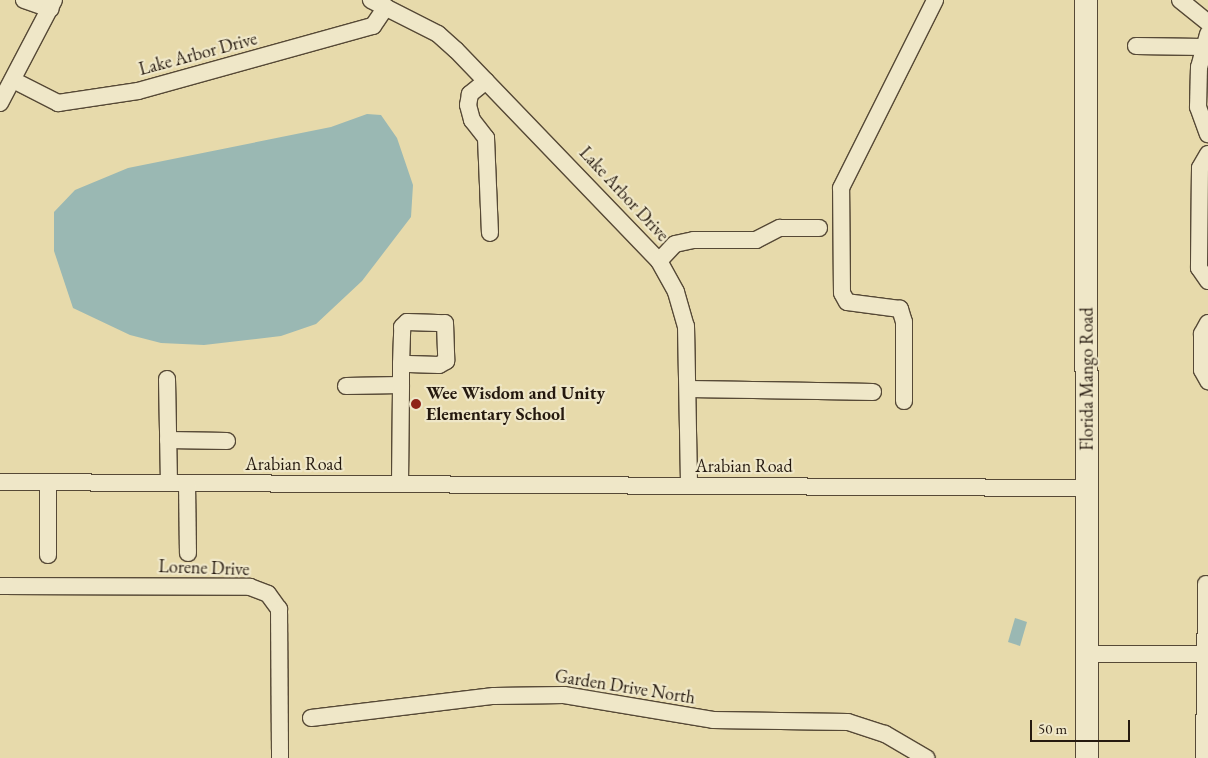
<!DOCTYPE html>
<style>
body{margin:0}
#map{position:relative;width:1208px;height:758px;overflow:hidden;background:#e7daab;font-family:"EB Garamond",serif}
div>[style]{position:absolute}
.water>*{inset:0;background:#9ab8b3}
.roads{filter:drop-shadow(1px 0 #564936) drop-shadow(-1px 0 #564936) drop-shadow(0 1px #564936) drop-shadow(0 -1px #564936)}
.street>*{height:16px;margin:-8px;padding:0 8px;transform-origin:8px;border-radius:8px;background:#efe7c8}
.secondary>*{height:22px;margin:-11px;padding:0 11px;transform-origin:11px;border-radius:11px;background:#efe7c8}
.dots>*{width:14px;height:14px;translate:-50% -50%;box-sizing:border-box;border:2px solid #efe7c8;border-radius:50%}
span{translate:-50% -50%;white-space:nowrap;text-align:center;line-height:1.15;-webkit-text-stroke:4.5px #efe7c8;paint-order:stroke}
.street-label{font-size:18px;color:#25190f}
.poi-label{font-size:18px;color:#25190f;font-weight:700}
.left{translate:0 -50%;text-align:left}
.scale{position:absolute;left:1030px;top:720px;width:100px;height:22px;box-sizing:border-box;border:2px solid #25190f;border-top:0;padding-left:6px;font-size:15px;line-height:18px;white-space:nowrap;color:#25190f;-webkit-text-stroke:4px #efe7c8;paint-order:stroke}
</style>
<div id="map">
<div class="water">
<div style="clip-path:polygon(367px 114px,381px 115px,397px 138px,413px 185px,411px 217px,362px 281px,316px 324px,281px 336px,247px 340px,204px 345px,161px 343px,130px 335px,73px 308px,54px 251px,54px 212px,75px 190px,128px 168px,331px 127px)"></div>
<div style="clip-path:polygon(1015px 618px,1027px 622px,1020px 646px,1008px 642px)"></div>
</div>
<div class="roads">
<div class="street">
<div style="left:24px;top:0;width:28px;rotate:19deg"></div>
<div style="left:371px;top:0;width:75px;rotate:26.9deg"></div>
<div style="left:438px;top:34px;width:24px;rotate:42deg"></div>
<div style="left:456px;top:50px;width:293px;rotate:46.1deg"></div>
<div style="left:659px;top:261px;width:35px;rotate:61deg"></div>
<div style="left:676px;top:292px;width:35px;rotate:74deg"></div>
<div style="left:686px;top:326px;width:160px;rotate:88.9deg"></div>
<div style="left:1180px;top:0;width:36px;rotate:39deg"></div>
<div style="left:1208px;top:34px;width:34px;rotate:105deg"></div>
<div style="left:1199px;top:67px;width:40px;rotate:91.4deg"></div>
<div style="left:1198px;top:107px;width:29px;rotate:70deg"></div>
<div style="left:1136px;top:46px;width:67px;rotate:0.9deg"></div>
<div style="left:13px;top:80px;width:51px;rotate:27.1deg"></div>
<div style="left:58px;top:103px;width:81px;rotate:-8.5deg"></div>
<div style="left:138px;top:91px;width:244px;rotate:-15.5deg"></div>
<div style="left:373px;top:26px;width:23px;rotate:-56deg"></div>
<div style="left:486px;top:81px;width:21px;rotate:141deg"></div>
<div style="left:470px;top:94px;width:11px;rotate:100deg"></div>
<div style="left:468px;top:105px;width:16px;rotate:75deg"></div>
<div style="left:472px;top:120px;width:23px;rotate:52deg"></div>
<div style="left:486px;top:138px;width:95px;rotate:87.6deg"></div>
<div style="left:0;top:103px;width:116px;rotate:-62.3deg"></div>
<div style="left:1208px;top:154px;width:16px;rotate:120deg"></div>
<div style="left:1200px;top:168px;width:100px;rotate:90.6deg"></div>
<div style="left:1199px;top:268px;width:16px;rotate:55deg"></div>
<div style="left:659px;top:261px;width:23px;rotate:-47deg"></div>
<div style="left:675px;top:244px;width:19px;rotate:-12deg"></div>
<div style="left:694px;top:240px;width:62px"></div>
<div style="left:756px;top:240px;width:27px;rotate:-27deg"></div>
<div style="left:780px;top:228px;width:39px"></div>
<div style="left:1208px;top:323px;width:13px;rotate:119deg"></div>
<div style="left:1202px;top:334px;width:36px;rotate:90deg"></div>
<div style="left:1202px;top:370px;width:13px;rotate:61deg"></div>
<div style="left:167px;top:379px;width:104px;rotate:88.9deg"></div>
<div style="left:346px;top:386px;width:55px;rotate:-1deg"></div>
<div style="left:689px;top:389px;width:184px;rotate:0.9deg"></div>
<div style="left:904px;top:401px;width:79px;rotate:-90deg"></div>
<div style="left:904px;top:322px;width:14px;rotate:-107deg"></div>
<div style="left:900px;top:309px;width:53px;rotate:-172.5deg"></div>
<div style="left:847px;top:302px;width:10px;rotate:-119deg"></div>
<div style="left:842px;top:293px;width:105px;rotate:-90.5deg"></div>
<div style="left:841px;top:188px;width:210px;rotate:-63.4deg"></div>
<div style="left:168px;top:440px;width:59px;rotate:1deg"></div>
<div style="left:0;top:482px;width:1087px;rotate:0.32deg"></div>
<div style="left:187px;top:483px;width:70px;rotate:89.2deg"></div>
<div style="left:400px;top:484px;width:99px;rotate:-89.4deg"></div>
<div style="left:401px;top:385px;width:21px;rotate:-90deg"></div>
<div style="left:401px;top:364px;width:37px;rotate:-88deg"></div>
<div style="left:402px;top:327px;width:7px;rotate:-45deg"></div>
<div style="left:407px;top:322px;width:38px;rotate:2deg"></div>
<div style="left:445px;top:323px;width:38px;rotate:88deg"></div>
<div style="left:446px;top:361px;width:8px;rotate:150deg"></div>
<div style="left:439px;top:365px;width:38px;rotate:-178deg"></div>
<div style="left:48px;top:555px;width:73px;rotate:-90deg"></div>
<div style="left:0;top:586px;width:250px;rotate:0.2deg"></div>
<div style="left:250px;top:587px;width:19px;rotate:21deg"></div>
<div style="left:268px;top:594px;width:19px;rotate:54deg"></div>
<div style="left:279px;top:609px;width:149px;rotate:89.6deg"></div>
<div style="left:1087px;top:654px;width:121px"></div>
<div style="left:311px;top:718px;width:184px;rotate:-6.9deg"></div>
<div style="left:494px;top:696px;width:70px;rotate:-0.8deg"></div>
<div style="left:564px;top:695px;width:151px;rotate:9.5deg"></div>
<div style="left:713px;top:720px;width:135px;rotate:0.8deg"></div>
<div style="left:848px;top:722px;width:39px;rotate:18deg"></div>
<div style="left:885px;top:734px;width:48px;rotate:30.3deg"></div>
<div style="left:1204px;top:758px;width:174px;rotate:-89.3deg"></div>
</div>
<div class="secondary">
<div style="left:1086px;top:0;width:758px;rotate:89.92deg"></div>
</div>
</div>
<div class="dots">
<div style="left:416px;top:404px;background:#8f2418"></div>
</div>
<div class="street-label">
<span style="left:198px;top:54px;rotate:-15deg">Lake Arbor Drive</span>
<span style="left:624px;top:194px;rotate:47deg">Lake Arbor Drive</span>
<span style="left:1087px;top:379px;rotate:-90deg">Florida Mango Road</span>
<span style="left:294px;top:464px">Arabian Road</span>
<span style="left:744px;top:466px">Arabian Road</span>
<span style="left:204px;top:568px;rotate:2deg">Lorene Drive</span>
<span style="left:625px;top:687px;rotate:9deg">Garden Drive North</span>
</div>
<div class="poi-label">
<span class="left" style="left:426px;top:404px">Wee Wisdom and Unity<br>Elementary School</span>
</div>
<div class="scale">50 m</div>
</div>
